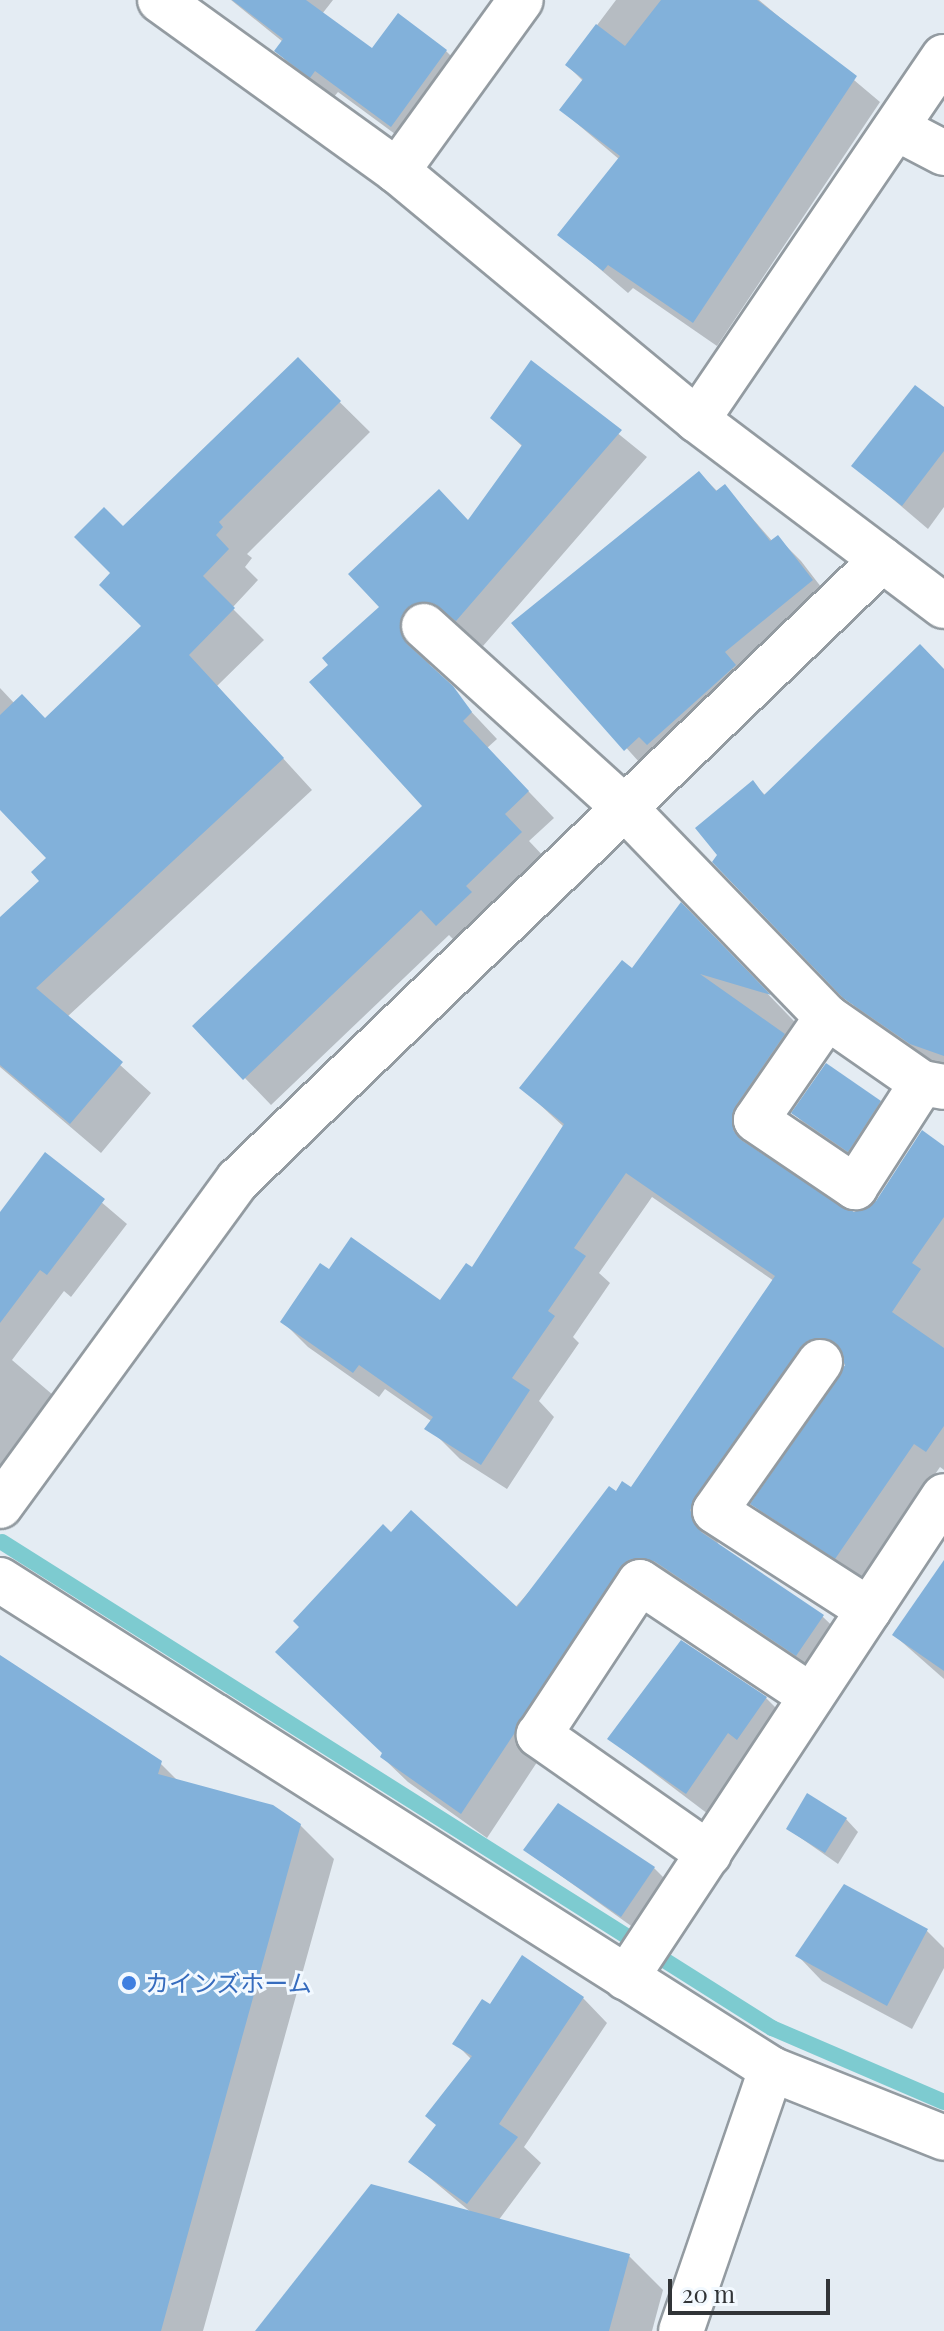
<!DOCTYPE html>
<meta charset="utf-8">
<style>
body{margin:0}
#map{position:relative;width:944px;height:2331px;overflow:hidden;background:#e4ecf3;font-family:"Playfair Display","Noto Sans JP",serif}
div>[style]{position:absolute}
.shadow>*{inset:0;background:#0003}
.stream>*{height:16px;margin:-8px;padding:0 8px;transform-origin:8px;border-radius:8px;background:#7dcbd0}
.building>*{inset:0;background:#82b1da}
.roads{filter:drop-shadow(2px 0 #939ba1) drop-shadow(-2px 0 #939ba1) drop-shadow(0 2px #939ba1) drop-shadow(0 -2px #939ba1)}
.minor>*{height:44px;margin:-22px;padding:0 22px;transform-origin:22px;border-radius:22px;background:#fff}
.dots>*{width:22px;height:22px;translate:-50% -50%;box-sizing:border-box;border:4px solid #f2f9ff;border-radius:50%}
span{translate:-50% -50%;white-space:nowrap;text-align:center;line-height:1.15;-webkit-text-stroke:6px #f2f9ff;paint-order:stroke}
.shop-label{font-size:24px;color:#366cbe}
.left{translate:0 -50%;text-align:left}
.scale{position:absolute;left:668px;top:2279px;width:162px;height:36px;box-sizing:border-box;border:4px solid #313437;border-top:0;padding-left:10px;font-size:24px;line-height:28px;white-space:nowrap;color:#313437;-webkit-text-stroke:6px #f2f9ff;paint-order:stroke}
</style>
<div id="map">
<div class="shadow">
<div style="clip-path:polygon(231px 0,333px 0,322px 14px,373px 51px,446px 51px,468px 73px,414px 148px,338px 92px,333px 98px,299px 73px,276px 51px,283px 42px)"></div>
<div style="clip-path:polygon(616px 0,759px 0,880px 102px,717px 346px,633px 288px,628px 293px,560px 235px,620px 160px,561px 110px,583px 81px,567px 65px)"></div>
<div style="clip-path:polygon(297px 360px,370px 432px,247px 554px,252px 558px,245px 567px,258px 580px,232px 608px,264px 640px,217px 686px,312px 790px,67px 1017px,151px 1093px,101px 1153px,0 1067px,0 920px,42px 881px,49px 858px,0 807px,0 688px,15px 704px,46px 720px,143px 627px,113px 573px,123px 529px)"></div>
<div style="clip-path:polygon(531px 363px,647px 457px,483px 646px,456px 627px,425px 647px,431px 669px,497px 739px,487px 748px,554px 818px,529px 841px,547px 860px,464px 950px,449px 935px,271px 1105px,195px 1026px,425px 806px,330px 665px,468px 522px,523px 447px,492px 418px)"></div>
<div style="clip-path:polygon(944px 410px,944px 507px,928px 529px,854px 466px)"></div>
<div style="clip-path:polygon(699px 473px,718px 492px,725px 487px,773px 542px,778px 538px,801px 561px,835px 605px,649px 773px,514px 623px)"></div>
<div style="clip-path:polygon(944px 671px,944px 1074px,871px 1023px,845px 996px,753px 783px,766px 796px)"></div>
<div style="clip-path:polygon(706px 930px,819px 1047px,760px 1132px,758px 1153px,852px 1214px,877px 1202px,944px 1148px,944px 1470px,940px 1467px,862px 1583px,778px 1529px,753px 1504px,847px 1365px,836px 1364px,715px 1537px,720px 1547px,823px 1617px,849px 1642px,822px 1680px,654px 1585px,487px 1838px,408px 1782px,382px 1757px,616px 1494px,631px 1490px,774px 1281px,652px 1197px,599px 1273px,610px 1283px,573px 1337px,579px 1343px,539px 1401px,554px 1417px,507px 1489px,460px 1459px,434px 1433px,434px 1423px,385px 1389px,379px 1397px,308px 1347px,282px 1321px,330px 1272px,441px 1303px,473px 1270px,564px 1127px,522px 1088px,632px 971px)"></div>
<div style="clip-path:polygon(879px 1103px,904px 1127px,873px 1175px,818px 1138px,794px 1113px)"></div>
<div style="clip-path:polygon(46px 1155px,127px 1224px,71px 1297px,64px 1291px,12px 1360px,67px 1407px,0 1484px,0 1215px)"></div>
<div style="clip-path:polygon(944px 1591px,944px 1679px,894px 1635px)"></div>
<div style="clip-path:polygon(0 1657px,160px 1763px,179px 1782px,300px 1825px,334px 1859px,203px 2331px,0 2331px)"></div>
<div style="clip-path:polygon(766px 1698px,788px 1720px,708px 1814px,609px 1739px)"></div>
<div style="clip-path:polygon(846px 1819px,858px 1832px,838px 1864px,788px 1829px)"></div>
<div style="clip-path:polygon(525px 1850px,654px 1868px,667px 1881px,634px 1928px)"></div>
<div style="clip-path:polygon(926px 1930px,944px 1948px,944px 1968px,912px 2029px,822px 1981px,798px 1956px)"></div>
<div style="clip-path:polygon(583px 1998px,607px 2023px,524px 2147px,541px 2163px,498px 2221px,629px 2256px,663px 2290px,652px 2331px,257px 2331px,473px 2214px,411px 2162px,438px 2126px,472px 2060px,455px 2043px,490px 2007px)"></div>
</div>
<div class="stream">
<div style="left:2px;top:1542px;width:911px;rotate:32.26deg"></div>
<div style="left:772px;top:2028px;width:187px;rotate:23.3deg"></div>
</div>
<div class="building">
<div style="clip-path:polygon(232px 0,306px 0,372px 48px,398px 13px,447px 50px,391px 127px,315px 71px,310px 78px,274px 51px,283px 39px)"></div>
<div style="clip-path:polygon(661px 0,757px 0,857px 76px,693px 323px,608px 265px,603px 271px,557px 235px,620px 156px,559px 110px,583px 79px,565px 65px,596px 24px,625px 46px)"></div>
<div style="clip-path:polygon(298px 357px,341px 401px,219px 522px,223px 527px,216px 535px,229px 549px,203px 576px,235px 608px,189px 655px,284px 758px,36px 988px,123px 1062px,70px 1124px,0 1065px,0 917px,39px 881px,31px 872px,46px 858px,0 810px,0 715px,22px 694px,45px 718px,141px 626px,99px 585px,110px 573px,74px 537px,104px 507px,123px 526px)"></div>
<div style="clip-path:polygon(531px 360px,622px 430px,456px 621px,428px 602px,406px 609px,400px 622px,407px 644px,453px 686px,472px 712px,463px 721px,529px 791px,505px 814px,522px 832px,466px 886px,472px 892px,436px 926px,421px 910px,243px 1080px,192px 1026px,422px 806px,309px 682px,328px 665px,322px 658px,379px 607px,348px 574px,439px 489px,468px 520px,522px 445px,490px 418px)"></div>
<div style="clip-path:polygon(915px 385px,944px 407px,944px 451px,902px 506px,851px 466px)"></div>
<div style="clip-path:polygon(699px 471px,716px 491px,725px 484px,770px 541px,778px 535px,813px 580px,725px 652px,736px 665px,686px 710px,647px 745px,639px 737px,624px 751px,511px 623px)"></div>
<div style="clip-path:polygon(920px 644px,944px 669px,944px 1056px,910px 1044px,843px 998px,712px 862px,717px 855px,695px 828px,753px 780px,764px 795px)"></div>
<div style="clip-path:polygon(681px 902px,771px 995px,700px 974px,785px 1034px,735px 1107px,733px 1130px,741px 1140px,854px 1212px,876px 1201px,922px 1130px,944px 1146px,944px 1217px,912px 1263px,921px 1269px,892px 1312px,944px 1348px,944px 1426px,926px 1452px,914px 1444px,835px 1559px,750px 1504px,845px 1365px,835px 1342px,809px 1340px,690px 1510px,701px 1532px,824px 1615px,796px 1656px,654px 1561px,630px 1559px,461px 1814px,380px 1757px,382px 1753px,275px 1652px,299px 1627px,293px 1621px,383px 1524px,391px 1532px,411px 1510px,517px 1607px,609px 1486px,616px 1491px,622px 1481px,631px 1487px,775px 1276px,626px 1173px,574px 1248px,586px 1256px,548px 1311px,555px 1316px,512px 1378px,530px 1390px,481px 1465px,424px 1429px,433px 1417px,359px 1365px,353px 1373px,280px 1322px,320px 1263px,329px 1269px,351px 1237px,440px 1300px,466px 1263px,472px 1267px,564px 1124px,519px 1088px,622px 960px,632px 968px)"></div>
<div style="clip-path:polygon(826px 1063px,881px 1101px,848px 1152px,791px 1113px)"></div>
<div style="clip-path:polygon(45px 1152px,105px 1199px,47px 1275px,40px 1270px,0 1323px,0 1212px)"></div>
<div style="clip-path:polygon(944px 1560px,944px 1671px,892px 1635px)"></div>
<div style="clip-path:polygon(681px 1640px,767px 1697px,737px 1740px,728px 1733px,686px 1794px,607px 1739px)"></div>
<div style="clip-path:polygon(0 1655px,162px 1761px,158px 1774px,273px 1805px,301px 1824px,161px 2331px,0 2331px)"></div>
<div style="clip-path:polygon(807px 1793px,847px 1818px,825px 1853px,786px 1829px)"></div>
<div style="clip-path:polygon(558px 1803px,655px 1867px,621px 1917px,523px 1850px)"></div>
<div style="clip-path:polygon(844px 1884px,928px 1929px,887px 2006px,795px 1956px)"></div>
<div style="clip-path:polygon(522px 1955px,584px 1997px,499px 2124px,518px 2137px,467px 2204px,408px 2162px,436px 2125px,425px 2116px,472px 2056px,452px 2044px,482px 1999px,490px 2004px)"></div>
<div style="clip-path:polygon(371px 2184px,630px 2254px,609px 2331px,255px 2331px)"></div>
</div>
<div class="roads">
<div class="minor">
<div style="left:160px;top:0;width:292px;rotate:35.8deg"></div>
<div style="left:397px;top:171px;width:390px;rotate:39.7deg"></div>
<div style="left:697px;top:420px;width:309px;rotate:37deg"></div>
<div style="left:896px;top:128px;width:54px;rotate:27.5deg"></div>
<div style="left:397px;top:171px;width:211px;rotate:-54.1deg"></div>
<div style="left:697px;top:420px;width:439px;rotate:-55.8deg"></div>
<div style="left:424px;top:626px;width:271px;rotate:42.2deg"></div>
<div style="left:625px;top:808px;width:291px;rotate:46deg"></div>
<div style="left:827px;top:1017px;width:116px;rotate:34.8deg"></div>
<div style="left:922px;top:1083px;width:22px;rotate:10deg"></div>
<div style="left:827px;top:1017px;width:125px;rotate:124.6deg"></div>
<div style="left:756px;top:1120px;width:120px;rotate:34.1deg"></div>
<div style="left:855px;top:1187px;width:124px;rotate:-57.2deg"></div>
<div style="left:820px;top:1362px;width:182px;rotate:125.2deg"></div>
<div style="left:715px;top:1511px;width:183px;rotate:32.7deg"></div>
<div style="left:0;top:1506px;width:404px;rotate:-53.9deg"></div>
<div style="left:238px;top:1180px;width:894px;rotate:-43.91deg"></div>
<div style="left:0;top:1580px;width:913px;rotate:32.38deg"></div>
<div style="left:771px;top:2069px;width:186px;rotate:21.7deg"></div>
<div style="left:709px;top:1854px;width:208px;rotate:-145deg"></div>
<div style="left:539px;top:1735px;width:183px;rotate:-56.6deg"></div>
<div style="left:640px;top:1582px;width:206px;rotate:33.7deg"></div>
<div style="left:626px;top:1978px;width:577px;rotate:-56.59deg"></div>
<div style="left:681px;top:2331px;width:277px;rotate:-71deg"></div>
</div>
</div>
<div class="dots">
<div style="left:129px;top:1983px;background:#3f7fe0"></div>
</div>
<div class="shop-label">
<span class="left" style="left:145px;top:1983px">カインズホーム</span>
</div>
<div class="scale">20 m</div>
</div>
